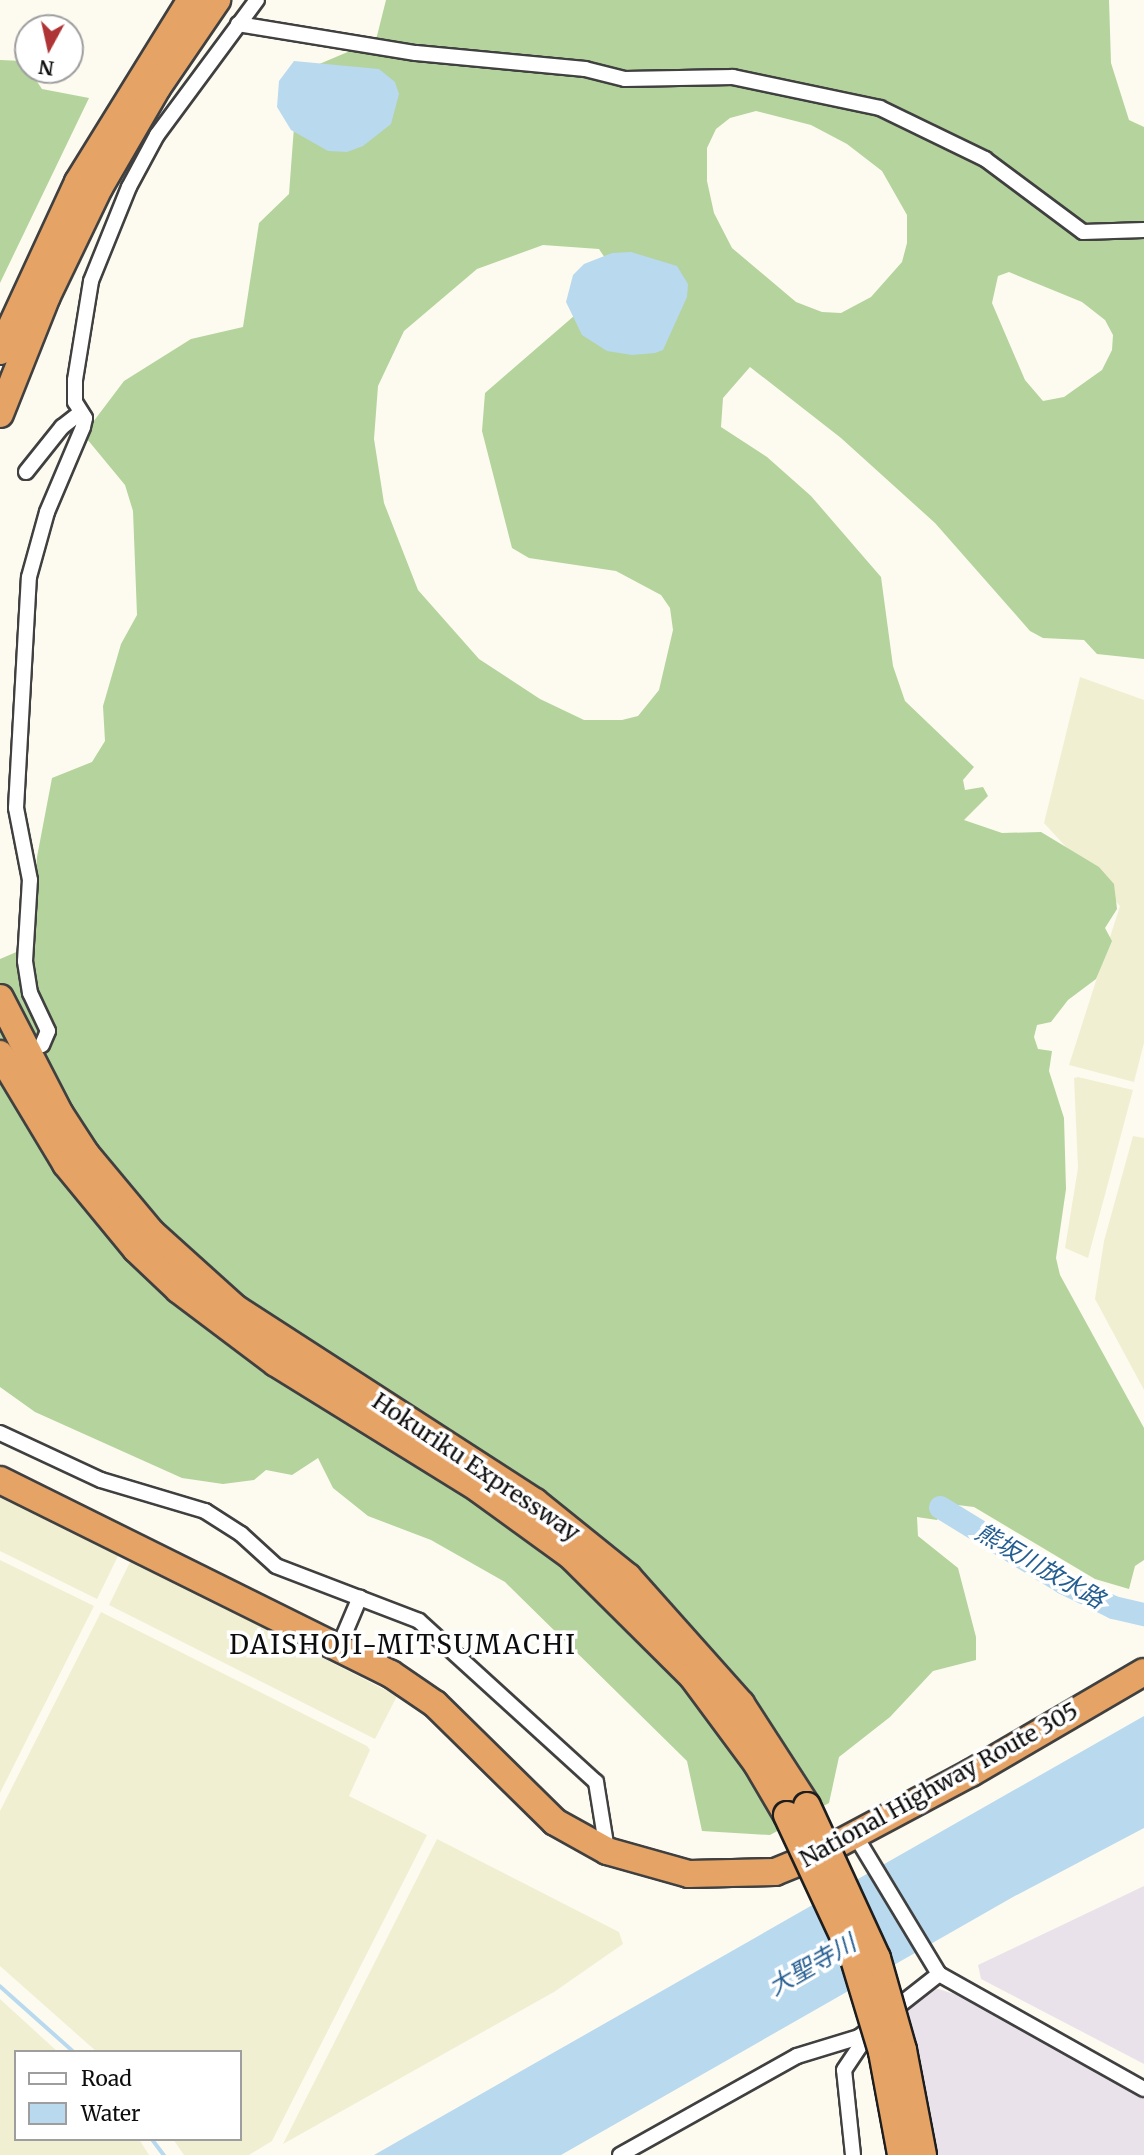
<!DOCTYPE html>
<meta charset="utf-8">
<style>
body{margin:0}
#map{position:relative;width:1144px;height:2155px;overflow:hidden;background:#fdfbef;font-family:Merriweather,"Noto Sans JP",serif}
div>[style]{position:absolute}
.industrial>*{inset:0;background:#eae2eb}
.farmland>*{inset:0;background:#f1efd2}
.forest>*{inset:0;background:#b4d39d}
.water>*{inset:0;background:#b9d9ef}
.stream>*{height:3.5px;margin:-1.75px;padding:0 1.75px;transform-origin:1.75px;border-radius:1.75px;background:#b9d9ef}
.river>*{height:23px;margin:-11.5px;padding:0 11.5px;transform-origin:11.5px;border-radius:11.5px;background:#b9d9ef}
.roads{filter:drop-shadow(2px 0 #404040) drop-shadow(-2px 0 #404040) drop-shadow(0 2px #404040) drop-shadow(0 -2px #404040)}
.street>*{height:14px;margin:-7px;padding:0 7px;transform-origin:7px;border-radius:7px;background:#fff}
.highway>*{height:26px;margin:-13px;padding:0 13px;transform-origin:13px;border-radius:13px;background:#e5a366}
.bridges{filter:drop-shadow(2px 0 #1e1e1e) drop-shadow(-2px 0 #1e1e1e) drop-shadow(0 2px #1e1e1e) drop-shadow(0 -2px #1e1e1e)}
.highway-bridge>*{height:26px;margin:-13px;padding:0 13px;transform-origin:13px;border-radius:13px;background:#e5a366}
span{translate:-50% -50%;white-space:nowrap;text-align:center;line-height:1.15;-webkit-text-stroke:7px #fff;paint-order:stroke}
.street-label{font-size:23px;color:#0d0d0d}
.water-label{font-size:24px;color:#245e91;font-style:italic}
.quarter-label{font-size:26px;color:#0d0d0d;letter-spacing:2px}
.legend{position:absolute;left:14px;top:2050px;width:228px;height:91px;box-sizing:border-box;background:#fff;border:2px solid #9e9e9e;margin:0;padding:9px 12px;list-style:none;font-size:21px;color:#0d0d0d}
.legend li{display:flex;align-items:center;gap:14px;height:35px}
.legend b{width:35px;border:2px solid #9e9e9e}
.north{position:absolute;left:14px;top:14px;width:70px;height:70px;box-sizing:border-box;background:#fff;border:2px solid #9e9e9e;border-radius:50%;rotate:188deg;font-size:19px;font-weight:700;line-height:28px;text-align:center;color:#0d0d0d}
.north::after{content:'';display:block;margin:auto;width:24px;height:32px;background:#ae3436;clip-path:polygon(50% 0,100% 100%,50% 72%,0 100%)}
</style>
<div id="map">
<div class="industrial">
<div style="clip-path:polygon(1144px 1886px,1144px 2064px,981px 1979px,978px 1965px)"></div>
<div style="clip-path:polygon(929px 1986px,970px 1999px,1144px 2096px,1144px 2155px,935px 2155px,928px 2102px,904px 2007px)"></div>
</div>
<div class="farmland">
<div style="clip-path:polygon(1080px 677px,1144px 700px,1144px 1043px,1134px 1082px,1069px 1065px,1120px 906px,1044px 823px)"></div>
<div style="clip-path:polygon(1078px 1077px,1133px 1090px,1088px 1258px,1065px 1248px,1078px 1168px,1074px 1078px)"></div>
<div style="clip-path:polygon(1133px 1136px,1144px 1138px,1144px 1390px,1095px 1299px,1104px 1241px)"></div>
<div style="clip-path:polygon(0 1494px,119px 1554px,97px 1599px,0 1551px)"></div>
<div style="clip-path:polygon(0 1560px,94px 1606px,0 1793px)"></div>
<div style="clip-path:polygon(131px 1560px,397px 1696px,375px 1739px,109px 1605px)"></div>
<div style="clip-path:polygon(101px 1612px,367px 1746px,370px 1750px,349px 1796px,427px 1835px,272px 2141px,249px 2155px,184px 2155px,173px 2139px,240px 2139px,240px 2052px,97px 2052px,0 1966px,0 1811px)"></div>
<div style="clip-path:polygon(437px 1839px,619px 1932px,623px 1944px,554px 1992px,283px 2144px)"></div>
<div style="clip-path:polygon(0 1999px,58px 2052px,16px 2052px,16px 2139px,139px 2139px,149px 2155px,0 2155px)"></div>
</div>
<div class="forest">
<div style="clip-path:polygon(evenodd,386px 0,1109px 0,1111px 63px,1129px 120px,1144px 127px,1144px 659px,1097px 654px,1084px 640px,1043px 638px,1030px 631px,935px 523px,841px 438px,750px 367px,723px 398px,721px 427px,767px 457px,811px 496px,881px 577px,893px 666px,905px 701px,974px 767px,963px 780px,965px 790px,983px 787px,988px 796px,964px 820px,1002px 833px,1041px 832px,1099px 867px,1114px 884px,1117px 909px,1105px 928px,1112px 941px,1096px 979px,1068px 1000px,1051px 1022px,1037px 1025px,1034px 1037px,1038px 1049px,1052px 1051px,1049px 1071px,1064px 1118px,1066px 1189px,1056px 1258px,1060px 1275px,1144px 1428px,1144px 1560px,1135px 1566px,1129px 1589px,1095px 1579px,974px 1507px,949px 1504px,937px 1520px,917px 1517px,918px 1536px,958px 1568px,976px 1637px,976px 1660px,933px 1671px,890px 1717px,839px 1757px,829px 1803px,770px 1835px,702px 1831px,687px 1761px,505px 1582px,431px 1540px,368px 1516px,333px 1488px,318px 1458px,292px 1475px,266px 1470px,254px 1480px,223px 1484px,182px 1478px,35px 1412px,0 1387px,0 959px,33px 945px,37px 857px,52px 778px,92px 762px,105px 741px,103px 706px,121px 644px,137px 615px,133px 511px,125px 485px,87px 439px,90px 426px,124px 381px,191px 339px,243px 327px,259px 223px,289px 194px,298px 73px,376px 40px,386px 0,756px 111px,811px 125px,847px 144px,882px 171px,907px 215px,907px 243px,902px 262px,871px 297px,841px 313px,822px 312px,796px 302px,732px 248px,714px 213px,707px 181px,707px 148px,716px 129px,730px 118px,756px 111px,386px 0,543px 245px,599px 249px,609px 264px,589px 303px,485px 393px,482px 431px,512px 548px,529px 558px,616px 571px,661px 595px,670px 608px,673px 630px,659px 690px,638px 716px,622px 720px,584px 720px,540px 699px,479px 659px,418px 590px,384px 503px,374px 439px,378px 386px,404px 331px,477px 269px,543px 245px,386px 0,1009px 272px,1082px 302px,1105px 320px,1113px 335px,1112px 350px,1102px 370px,1064px 397px,1043px 401px,1025px 380px,992px 303px,998px 276px,1009px 272px)"></div>
<div style="clip-path:polygon(0 60px,23px 61px,42px 89px,89px 98px,0 283px)"></div>
</div>
<div class="water">
<div style="clip-path:polygon(294px 61px,379px 69px,395px 82px,399px 94px,391px 124px,363px 146px,347px 152px,328px 151px,291px 130px,277px 107px,279px 81px)"></div>
<div style="clip-path:polygon(631px 252px,677px 266px,688px 284px,687px 297px,663px 350px,655px 353px,632px 355px,607px 351px,582px 335px,566px 302px,573px 275px,584px 264px,612px 253px)"></div>
<div style="clip-path:polygon(1144px 1716px,1144px 1828px,1013px 1897px,561px 2155px,374px 2155px)"></div>
</div>
<div class="stream">
<div style="left:0;top:1986px;width:99px;rotate:41.7deg"></div>
<div style="left:152px;top:2139px;width:20px;rotate:53deg"></div>
</div>
<div class="river">
<div style="left:940px;top:1507px;width:145px;rotate:31.5deg"></div>
<div style="left:1064px;top:1583px;width:55px;rotate:26.1deg"></div>
<div style="left:1113px;top:1607px;width:32px;rotate:13deg"></div>
</div>
<div class="roads">
<div class="street">
<div style="left:238px;top:24px;width:180px;rotate:9.3deg"></div>
<div style="left:416px;top:53px;width:170px;rotate:5.4deg"></div>
<div style="left:585px;top:69px;width:41px;rotate:14deg"></div>
<div style="left:625px;top:79px;width:108px;rotate:-1.1deg"></div>
<div style="left:733px;top:77px;width:150px;rotate:11.9deg"></div>
<div style="left:880px;top:108px;width:117px;rotate:25.9deg"></div>
<div style="left:985px;top:159px;width:122px;rotate:36.7deg"></div>
<div style="left:1083px;top:232px;width:61px;rotate:-1.9deg"></div>
<div style="left:26px;top:472px;width:58px;rotate:-51.3deg"></div>
<div style="left:62px;top:427px;width:24px;rotate:-38deg"></div>
<div style="left:42px;top:1045px;width:15px;rotate:-67deg"></div>
<div style="left:48px;top:1031px;width:42px;rotate:-115.3deg"></div>
<div style="left:30px;top:993px;width:32px;rotate:-99deg"></div>
<div style="left:25px;top:961px;width:81px;rotate:-86.5deg"></div>
<div style="left:30px;top:880px;width:73px;rotate:-101deg"></div>
<div style="left:16px;top:808px;width:231px;rotate:-86.8deg"></div>
<div style="left:29px;top:577px;width:67px;rotate:-74.5deg"></div>
<div style="left:47px;top:512px;width:92px;rotate:-67deg"></div>
<div style="left:83px;top:427px;width:9px;rotate:-77deg"></div>
<div style="left:85px;top:418px;width:19px;rotate:-122deg"></div>
<div style="left:75px;top:402px;width:22px;rotate:-90deg"></div>
<div style="left:75px;top:380px;width:100px;rotate:-80.8deg"></div>
<div style="left:91px;top:281px;width:101px;rotate:-68deg"></div>
<div style="left:129px;top:187px;width:59px;rotate:-61.7deg"></div>
<div style="left:157px;top:135px;width:168px;rotate:-53.5deg"></div>
<div style="left:0;top:1433px;width:111px;rotate:25deg"></div>
<div style="left:101px;top:1480px;width:109px;rotate:16.6deg"></div>
<div style="left:205px;top:1511px;width:43px;rotate:32.6deg"></div>
<div style="left:241px;top:1534px;width:47px;rotate:42.4deg"></div>
<div style="left:276px;top:1566px;width:153px;rotate:21deg"></div>
<div style="left:419px;top:1621px;width:239px;rotate:42.3deg"></div>
<div style="left:596px;top:1782px;width:69px;rotate:80.8deg"></div>
<div style="left:338px;top:1649px;width:56px;rotate:-67.1deg"></div>
<div style="left:855px;top:1835px;width:162px;rotate:58.9deg"></div>
<div style="left:939px;top:1974px;width:235px;rotate:29.3deg"></div>
<div style="left:620px;top:2155px;width:203px;rotate:-29.2deg"></div>
<div style="left:797px;top:2056px;width:65px;rotate:-17deg"></div>
<div style="left:859px;top:2037px;width:102px;rotate:-38.2deg"></div>
<div style="left:853px;top:2155px;width:85px;rotate:-96deg"></div>
<div style="left:844px;top:2070px;width:29px;rotate:-56deg"></div>
<div style="left:860px;top:2046px;width:9px;rotate:-96deg"></div>
</div>
<div class="highway">
<div style="left:0;top:351px;width:186px;rotate:-65.2deg"></div>
<div style="left:78px;top:182px;width:214px;rotate:-58.2deg"></div>
<div style="left:0;top:414px;width:127px;rotate:-68.3deg"></div>
<div style="left:47px;top:296px;width:120px;rotate:-64.3deg"></div>
<div style="left:99px;top:188px;width:116px;rotate:-59.9deg"></div>
<div style="left:157px;top:88px;width:107px;rotate:-55.7deg"></div>
<div style="left:0;top:998px;width:131px;rotate:62.7deg"></div>
<div style="left:60px;top:1114px;width:48px;rotate:57deg"></div>
<div style="left:86px;top:1154px;width:102px;rotate:50.2deg"></div>
<div style="left:151px;top:1232px;width:113px;rotate:42.1deg"></div>
<div style="left:235px;top:1308px;width:357px;rotate:32.9deg"></div>
<div style="left:535px;top:1502px;width:119px;rotate:38.9deg"></div>
<div style="left:628px;top:1577px;width:170px;rotate:48.3deg"></div>
<div style="left:741px;top:1704px;width:121px;rotate:57.1deg"></div>
<div style="left:0;top:1054px;width:128px;rotate:59deg"></div>
<div style="left:66px;top:1164px;width:110px;rotate:50.5deg"></div>
<div style="left:136px;top:1249px;width:59px;rotate:43.6deg"></div>
<div style="left:179px;top:1290px;width:121px;rotate:37deg"></div>
<div style="left:276px;top:1363px;width:239px;rotate:31.8deg"></div>
<div style="left:479px;top:1489px;width:112px;rotate:36deg"></div>
<div style="left:570px;top:1555px;width:172px;rotate:44.8deg"></div>
<div style="left:692px;top:1676px;width:109px;rotate:53.5deg"></div>
<div style="left:757px;top:1764px;width:59px;rotate:59.5deg"></div>
<div style="left:0;top:1480px;width:436px;rotate:26.4deg"></div>
<div style="left:391px;top:1674px;width:53px;rotate:34.3deg"></div>
<div style="left:435px;top:1704px;width:168px;rotate:44.5deg"></div>
<div style="left:555px;top:1822px;width:60px;rotate:29.1deg"></div>
<div style="left:607px;top:1851px;width:85px;rotate:15.7deg"></div>
<div style="left:689px;top:1874px;width:86px;rotate:-1.3deg"></div>
<div style="left:775px;top:1872px;width:48px;rotate:-22.2deg"></div>
<div style="left:819px;top:1854px;width:172px;rotate:-28.1deg"></div>
<div style="left:971px;top:1773px;width:200px;rotate:-30.3deg"></div>
</div>
</div>
<div class="bridges">
<div class="highway-bridge">
<div style="left:807px;top:1806px;width:167px;rotate:65.3deg"></div>
<div style="left:877px;top:1958px;width:96px;rotate:74.2deg"></div>
<div style="left:903px;top:2050px;width:107px;rotate:79.2deg"></div>
<div style="left:787px;top:1815px;width:159px;rotate:65deg"></div>
<div style="left:854px;top:1959px;width:97px;rotate:73.2deg"></div>
<div style="left:882px;top:2052px;width:105px;rotate:79.5deg"></div>
</div>
</div>
<div class="street-label">
<span style="left:476px;top:1467px;rotate:34deg">Hokuriku Expressway</span>
<span style="left:939px;top:1785px;rotate:-29deg">National Highway Route 305</span>
</div>
<div class="water-label">
<span style="left:1040px;top:1566px;rotate:30deg">熊坂川放水路</span>
<span style="left:812px;top:1965px;rotate:-30deg">大聖寺川</span>
</div>
<div class="quarter-label">
<span style="left:403px;top:1645px">DAISHOJI-MITSUMACHI</span>
</div>
<ul class="legend">
<li><b style="height:9px;background:#fff"></b>Road</li>
<li><b style="height:19px;background:#b9d9ef"></b>Water</li>
</ul>
<div class="north">N</div>
</div>
